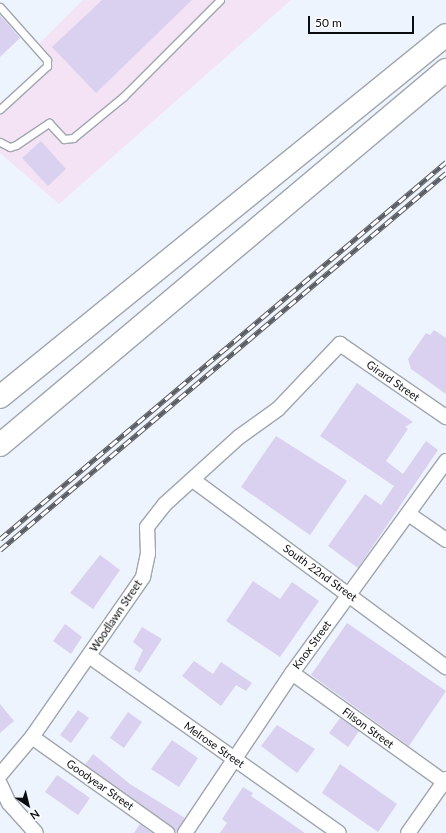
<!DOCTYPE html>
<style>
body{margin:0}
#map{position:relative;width:446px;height:833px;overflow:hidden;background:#eef4fd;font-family:Lato,sans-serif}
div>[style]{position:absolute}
.commercial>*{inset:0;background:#f4e3f5}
.building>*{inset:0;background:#d9d1ef}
.roads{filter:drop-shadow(1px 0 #a0a6ae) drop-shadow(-1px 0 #a0a6ae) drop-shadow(0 1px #a0a6ae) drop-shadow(0 -1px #a0a6ae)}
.service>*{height:7px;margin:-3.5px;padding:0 3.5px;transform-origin:3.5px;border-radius:3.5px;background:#fff}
.minor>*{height:14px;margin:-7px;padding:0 7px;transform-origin:7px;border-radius:7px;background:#fff}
.motorway>*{height:22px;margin:-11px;padding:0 11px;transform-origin:11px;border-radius:11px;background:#fff}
.rail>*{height:4.5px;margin-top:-2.25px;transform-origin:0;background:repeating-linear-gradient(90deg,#fff 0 9px,#595c61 0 18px);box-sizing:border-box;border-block:1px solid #595c61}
span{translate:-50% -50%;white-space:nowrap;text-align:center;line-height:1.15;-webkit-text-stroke:3px #fff;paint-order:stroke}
.street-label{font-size:11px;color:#0a0c0e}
.north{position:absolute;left:8px;top:785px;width:40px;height:40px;-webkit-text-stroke:3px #fff;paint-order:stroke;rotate:145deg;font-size:11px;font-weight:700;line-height:16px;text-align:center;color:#0a0c0e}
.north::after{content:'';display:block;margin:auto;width:14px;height:18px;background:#0a0c0e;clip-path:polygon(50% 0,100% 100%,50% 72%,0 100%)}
.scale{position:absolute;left:308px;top:16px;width:106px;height:18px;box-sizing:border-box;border:2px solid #0a0c0e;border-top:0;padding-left:5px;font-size:12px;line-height:14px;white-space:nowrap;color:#0a0c0e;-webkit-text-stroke:3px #fff;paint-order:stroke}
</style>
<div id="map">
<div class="commercial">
<div style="clip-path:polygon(83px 0,291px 0,59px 204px,0 153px,0 106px,49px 57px,39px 44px)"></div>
</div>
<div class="building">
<div style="clip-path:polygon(102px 0,192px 0,96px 93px,52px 47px)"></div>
<div style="clip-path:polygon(0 15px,20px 38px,0 57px)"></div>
<div style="clip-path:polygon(41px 141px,66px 169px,48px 186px,22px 158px)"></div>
<div style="clip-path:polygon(434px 330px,446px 338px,446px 394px,411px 369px,408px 359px,426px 333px,430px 335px)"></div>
<div style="clip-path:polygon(357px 383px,413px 422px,405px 427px,408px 429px,386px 461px,403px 474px,426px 441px,438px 450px,358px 568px,328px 546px,365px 494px,381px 505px,394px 486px,320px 436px)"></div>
<div style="clip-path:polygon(276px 436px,347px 481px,310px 535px,241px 487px)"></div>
<div style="clip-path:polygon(100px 555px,120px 570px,93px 609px,70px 593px)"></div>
<div style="clip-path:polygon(253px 581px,280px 599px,292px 582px,319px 601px,280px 657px,226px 621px)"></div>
<div style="clip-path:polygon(347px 623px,446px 691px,409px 746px,311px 675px)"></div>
<div style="clip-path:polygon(65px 624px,82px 637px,71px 654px,53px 641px)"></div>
<div style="clip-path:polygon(142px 627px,162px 639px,140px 673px,134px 669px,143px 650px,133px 642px)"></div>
<div style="clip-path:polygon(194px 661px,213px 674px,221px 662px,252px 683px,246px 691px,236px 685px,221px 706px,182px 676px)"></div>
<div style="clip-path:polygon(0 704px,14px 721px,0 733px)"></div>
<div style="clip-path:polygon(78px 710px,89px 718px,71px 743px,60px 735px)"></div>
<div style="clip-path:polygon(128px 712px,142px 722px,124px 748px,110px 738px)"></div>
<div style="clip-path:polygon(340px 718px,359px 731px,348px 747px,329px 733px)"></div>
<div style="clip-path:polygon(277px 725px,315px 749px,297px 773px,261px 746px)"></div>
<div style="clip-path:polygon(172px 740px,198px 758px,179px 787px,151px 769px)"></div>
<div style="clip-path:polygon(93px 754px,130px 784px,185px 818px,177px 833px,85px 765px)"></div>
<div style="clip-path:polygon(340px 764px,397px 804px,378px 832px,322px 793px)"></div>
<div style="clip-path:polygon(57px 775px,90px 798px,78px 815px,45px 792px)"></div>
<div style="clip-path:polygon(243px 787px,253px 793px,251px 796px,305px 833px,220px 833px,227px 823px,222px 819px)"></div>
<div style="clip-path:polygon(140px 824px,152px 833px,134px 833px)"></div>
</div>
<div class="roads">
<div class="service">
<div style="left:0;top:7px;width:71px;rotate:48.4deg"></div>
<div style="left:47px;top:60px;width:6px;rotate:90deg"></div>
<div style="left:47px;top:66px;width:64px;rotate:137.5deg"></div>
<div style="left:0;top:142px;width:11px;rotate:27deg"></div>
<div style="left:10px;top:147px;width:6px;rotate:-18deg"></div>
<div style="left:16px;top:145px;width:40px;rotate:-34deg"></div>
<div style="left:49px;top:123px;width:22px;rotate:47deg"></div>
<div style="left:64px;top:139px;width:9px;rotate:-6deg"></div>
<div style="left:73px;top:138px;width:65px;rotate:-39.4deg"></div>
<div style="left:123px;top:97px;width:137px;rotate:-45deg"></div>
</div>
<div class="minor">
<div style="left:193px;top:480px;width:315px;rotate:36.5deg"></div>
<div style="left:410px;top:515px;width:44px;rotate:34.8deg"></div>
<div style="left:89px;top:656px;width:306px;rotate:35.3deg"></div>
<div style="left:292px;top:673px;width:187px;rotate:35.6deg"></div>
<div style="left:32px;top:737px;width:166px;rotate:35.4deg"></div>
<div style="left:0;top:775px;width:50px;rotate:-49.9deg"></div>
<div style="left:32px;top:737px;width:195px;rotate:-55.2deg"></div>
<div style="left:143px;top:577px;width:24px;rotate:-78deg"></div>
<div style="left:148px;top:554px;width:27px;rotate:-92deg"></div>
<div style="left:147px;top:527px;width:29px;rotate:-52deg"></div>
<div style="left:165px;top:504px;width:100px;rotate:-42.2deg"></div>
<div style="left:239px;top:437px;width:48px;rotate:-35.7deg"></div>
<div style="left:278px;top:409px;width:90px;rotate:-46.4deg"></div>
<div style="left:340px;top:344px;width:129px;rotate:34.6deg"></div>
<div style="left:0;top:784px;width:21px;rotate:65deg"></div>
<div style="left:9px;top:803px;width:40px;rotate:48deg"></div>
<div style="left:185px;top:833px;width:192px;rotate:-56.2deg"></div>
<div style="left:292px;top:673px;width:262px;rotate:-54deg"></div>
<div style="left:408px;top:833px;width:66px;rotate:-54.9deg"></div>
</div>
<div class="motorway">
<div style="left:0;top:397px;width:574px;rotate:-39.06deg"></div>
<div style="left:0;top:445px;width:583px;rotate:-40.06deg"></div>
</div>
</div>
<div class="rail">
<div style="left:0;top:539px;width:584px;rotate:-40.21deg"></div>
<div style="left:0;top:550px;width:584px;rotate:-40.21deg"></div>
</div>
<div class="street-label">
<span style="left:393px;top:381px;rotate:35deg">Girard Street</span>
<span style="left:320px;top:573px;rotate:36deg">South 22nd Street</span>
<span style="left:116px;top:616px;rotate:-56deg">Woodlawn Street</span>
<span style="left:312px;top:645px;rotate:-54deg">Knox Street</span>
<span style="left:368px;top:728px;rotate:36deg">Filson Street</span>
<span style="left:214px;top:745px;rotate:35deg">Melrose Street</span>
<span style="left:100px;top:785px;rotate:35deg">Goodyear Street</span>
</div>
<div class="north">N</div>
<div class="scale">50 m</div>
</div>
